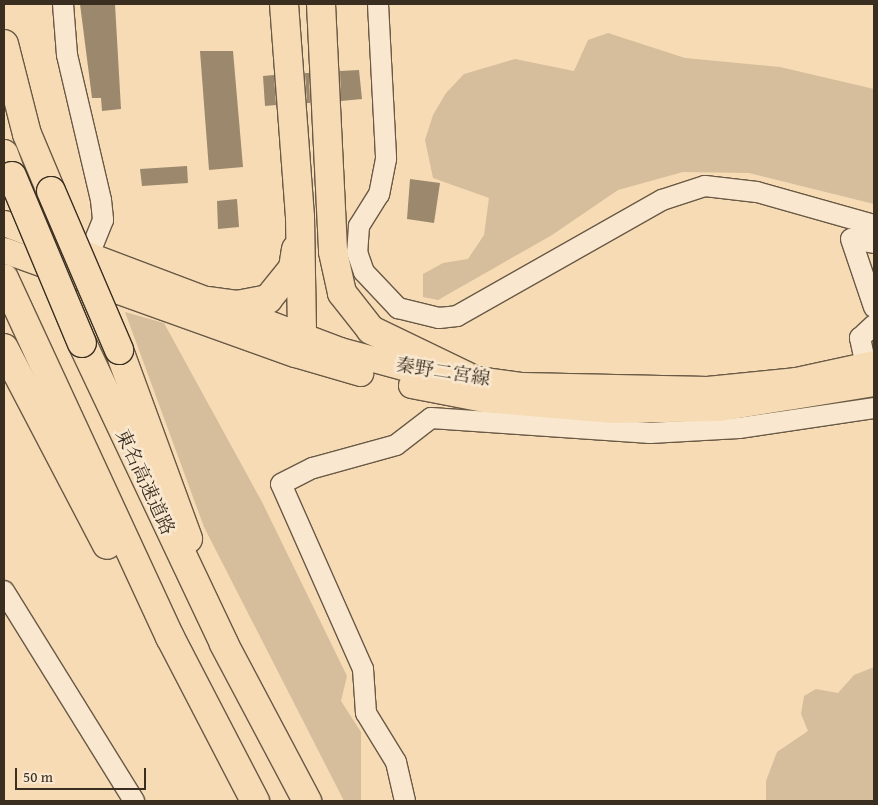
<!DOCTYPE html>
<meta charset="utf-8">
<style>
body{margin:0}
#map{position:relative;width:878px;height:805px;overflow:hidden;background:#f6dbb5;font-family:"Gentium Book Plus","Noto Serif JP",serif}
div>[style]{position:absolute}
.green>*{inset:0;background:#d6be9c}
.building>*{inset:0;background:#9c886d}
.roads{filter:drop-shadow(1px 0 #695945) drop-shadow(-1px 0 #695945) drop-shadow(0 1px #695945) drop-shadow(0 -1px #695945)}
.minor>*{height:20px;margin:-10px;padding:0 10px;transform-origin:10px;border-radius:10px;background:#f9e8cf}
.major>*{height:25px;margin:-12.5px;padding:0 12.5px;transform-origin:12.5px;border-radius:12.5px;background:#f6dbb5}
.highway>*{height:28px;margin:-14px;padding:0 14px;transform-origin:14px;border-radius:14px;background:#f6dbb5}
.bridges{filter:drop-shadow(1px 0 #3a2e20) drop-shadow(-1px 0 #3a2e20) drop-shadow(0 1px #3a2e20) drop-shadow(0 -1px #3a2e20)}
.highway-bridge>*{height:28px;margin:-14px;padding:0 14px;transform-origin:14px;border-radius:14px;background:#f6dbb5}
span{translate:-50% -50%;white-space:nowrap;text-align:center;line-height:1.15;-webkit-text-stroke:5px #f9e8cf;paint-order:stroke}
.street-label{font-size:19px;color:#3a2e20}
.frame{position:absolute;inset:0;border:5px solid #3a2e20;pointer-events:none}
.scale{position:absolute;left:15px;top:768px;width:131px;height:22px;box-sizing:border-box;border:2px solid #3a2e20;border-top:0;padding-left:6px;font-size:15px;line-height:18px;white-space:nowrap;color:#3a2e20;-webkit-text-stroke:4px #f9e8cf;paint-order:stroke}
</style>
<div id="map">
<div class="green">
<div style="clip-path:polygon(608px 33px,685px 58px,780px 67px,874px 89px,874px 204px,749px 173px,683px 172px,618px 190px,552px 235px,438px 300px,423px 297px,423px 274px,443px 263px,468px 259px,484px 235px,489px 198px,433px 178px,425px 140px,433px 115px,446px 93px,464px 74px,515px 59px,574px 71px,588px 40px)"></div>
<div style="clip-path:polygon(125px 312px,164px 323px,262px 502px,347px 676px,341px 701px,361px 732px,361px 801px,344px 801px,204px 527px)"></div>
<div style="clip-path:polygon(874px 667px,874px 801px,766px 801px,766px 781px,777px 752px,808px 731px,801px 714px,804px 696px,816px 689px,838px 693px,854px 675px)"></div>
</div>
<div class="building">
<div style="clip-path:polygon(80px 4px,115px 4px,121px 109px,102px 111px,101px 98px,92px 98px)"></div>
<div style="clip-path:polygon(200px 51px,233px 51px,243px 167px,209px 170px)"></div>
<div style="clip-path:polygon(359px 70px,362px 99px,341px 101px,340px 71px)"></div>
<div style="clip-path:polygon(305px 73px,309px 73px,310px 103px,307px 103px)"></div>
<div style="clip-path:polygon(274px 75px,276px 105px,265px 106px,263px 76px)"></div>
<div style="clip-path:polygon(187px 166px,188px 183px,142px 186px,140px 169px)"></div>
<div style="clip-path:polygon(410px 179px,440px 183px,434px 223px,407px 219px)"></div>
<div style="clip-path:polygon(237px 199px,239px 227px,218px 229px,217px 201px)"></div>
</div>
<div class="roads">
<div class="minor">
<div style="left:63px;top:4px;width:51px;rotate:85.5deg"></div>
<div style="left:67px;top:55px;width:149px;rotate:76.8deg"></div>
<div style="left:101px;top:200px;width:20px;rotate:84deg"></div>
<div style="left:103px;top:220px;width:37px;rotate:112deg"></div>
<div style="left:378px;top:4px;width:155px;rotate:87deg"></div>
<div style="left:386px;top:159px;width:36px;rotate:101deg"></div>
<div style="left:379px;top:194px;width:38px;rotate:122deg"></div>
<div style="left:359px;top:226px;width:26px;rotate:94deg"></div>
<div style="left:357px;top:252px;width:21px;rotate:71deg"></div>
<div style="left:364px;top:272px;width:50px;rotate:46.6deg"></div>
<div style="left:398px;top:308px;width:42px;rotate:13.7deg"></div>
<div style="left:439px;top:318px;width:18px;rotate:-6deg"></div>
<div style="left:457px;top:316px;width:236px;rotate:-29.5deg"></div>
<div style="left:662px;top:200px;width:45px;rotate:-18deg"></div>
<div style="left:705px;top:186px;width:52px;rotate:6.6deg"></div>
<div style="left:757px;top:192px;width:122px;rotate:15.8deg"></div>
<div style="left:874px;top:243px;width:23px;rotate:-170deg"></div>
<div style="left:851px;top:239px;width:72px;rotate:71.3deg"></div>
<div style="left:866px;top:366px;width:29px;rotate:-102deg"></div>
<div style="left:860px;top:338px;width:19px;rotate:-43deg"></div>
<div style="left:4px;top:591px;width:247px;rotate:58.2deg"></div>
<div style="left:405px;top:801px;width:40px;rotate:-103deg"></div>
<div style="left:396px;top:762px;width:57px;rotate:-121.5deg"></div>
<div style="left:366px;top:713px;width:44px;rotate:-93.9deg"></div>
<div style="left:363px;top:669px;width:202px;rotate:-113.9deg"></div>
<div style="left:281px;top:484px;width:36px;rotate:-27deg"></div>
<div style="left:313px;top:468px;width:86px;rotate:-15.5deg"></div>
<div style="left:396px;top:445px;width:44px;rotate:-37.6deg"></div>
<div style="left:431px;top:418px;width:220px;rotate:3.9deg"></div>
<div style="left:650px;top:433px;width:89px;rotate:-3.2deg"></div>
<div style="left:739px;top:428px;width:136px;rotate:-8.4deg"></div>
</div>
<div class="major">
<div style="left:4px;top:223px;width:359px;rotate:20.7deg"></div>
<div style="left:340px;top:350px;width:81px;rotate:15.1deg"></div>
<div style="left:418px;top:371px;width:105px;rotate:7.7deg"></div>
<div style="left:522px;top:385px;width:185px;rotate:1.2deg"></div>
<div style="left:707px;top:389px;width:89px;rotate:-5.8deg"></div>
<div style="left:796px;top:380px;width:80px;rotate:-12.3deg"></div>
<div style="left:4px;top:250px;width:309px;rotate:19.7deg"></div>
<div style="left:295px;top:354px;width:68px;rotate:16.3deg"></div>
<div style="left:411px;top:385px;width:74px;rotate:10.9deg"></div>
<div style="left:484px;top:399px;width:128px;rotate:4.9deg"></div>
<div style="left:612px;top:410px;width:107px;rotate:-1.1deg"></div>
<div style="left:719px;top:408px;width:157px;rotate:-9.2deg"></div>
</div>
<div class="highway">
<div style="left:284px;top:4px;width:214px;rotate:85.7deg"></div>
<div style="left:300px;top:217px;width:116px;rotate:89deg"></div>
<div style="left:321px;top:4px;width:248px;rotate:87.2deg"></div>
<div style="left:333px;top:252px;width:42px;rotate:77.6deg"></div>
<div style="left:342px;top:293px;width:47px;rotate:51.9deg"></div>
<div style="left:371px;top:330px;width:106px;rotate:25.8deg"></div>
<div style="left:4px;top:44px;width:93px;rotate:75.7deg"></div>
<div style="left:27px;top:134px;width:62px;rotate:67.2deg"></div>
<div style="left:4px;top:154px;width:23px;rotate:70deg"></div>
<div style="left:4px;top:278px;width:396px;rotate:65.2deg"></div>
<div style="left:170px;top:637px;width:185px;rotate:62.6deg"></div>
<div style="left:209px;top:301px;width:28px;rotate:8deg"></div>
<div style="left:237px;top:305px;width:32px;rotate:-11deg"></div>
<div style="left:268px;top:299px;width:40px;rotate:-51deg"></div>
<div style="left:293px;top:268px;width:19px;rotate:-81deg"></div>
<div style="left:82px;top:343px;width:333px;rotate:64.7deg"></div>
<div style="left:224px;top:644px;width:178px;rotate:62.1deg"></div>
<div style="left:4px;top:348px;width:222px;rotate:62.4deg"></div>
<div style="left:119px;top:350px;width:201px;rotate:69.9deg"></div>
</div>
</div>
<div class="bridges">
<div class="highway-bridge">
<div style="left:12px;top:176px;width:181px;rotate:67.3deg"></div>
<div style="left:51px;top:191px;width:173px;rotate:66.8deg"></div>
</div>
</div>
<div class="street-label">
<span style="left:443px;top:372px;rotate:9deg">秦野二宮線</span>
<span style="left:145px;top:482px;rotate:65deg">東名高速道路</span>
</div>
<div class="frame"></div>
<div class="scale">50 m</div>
</div>
